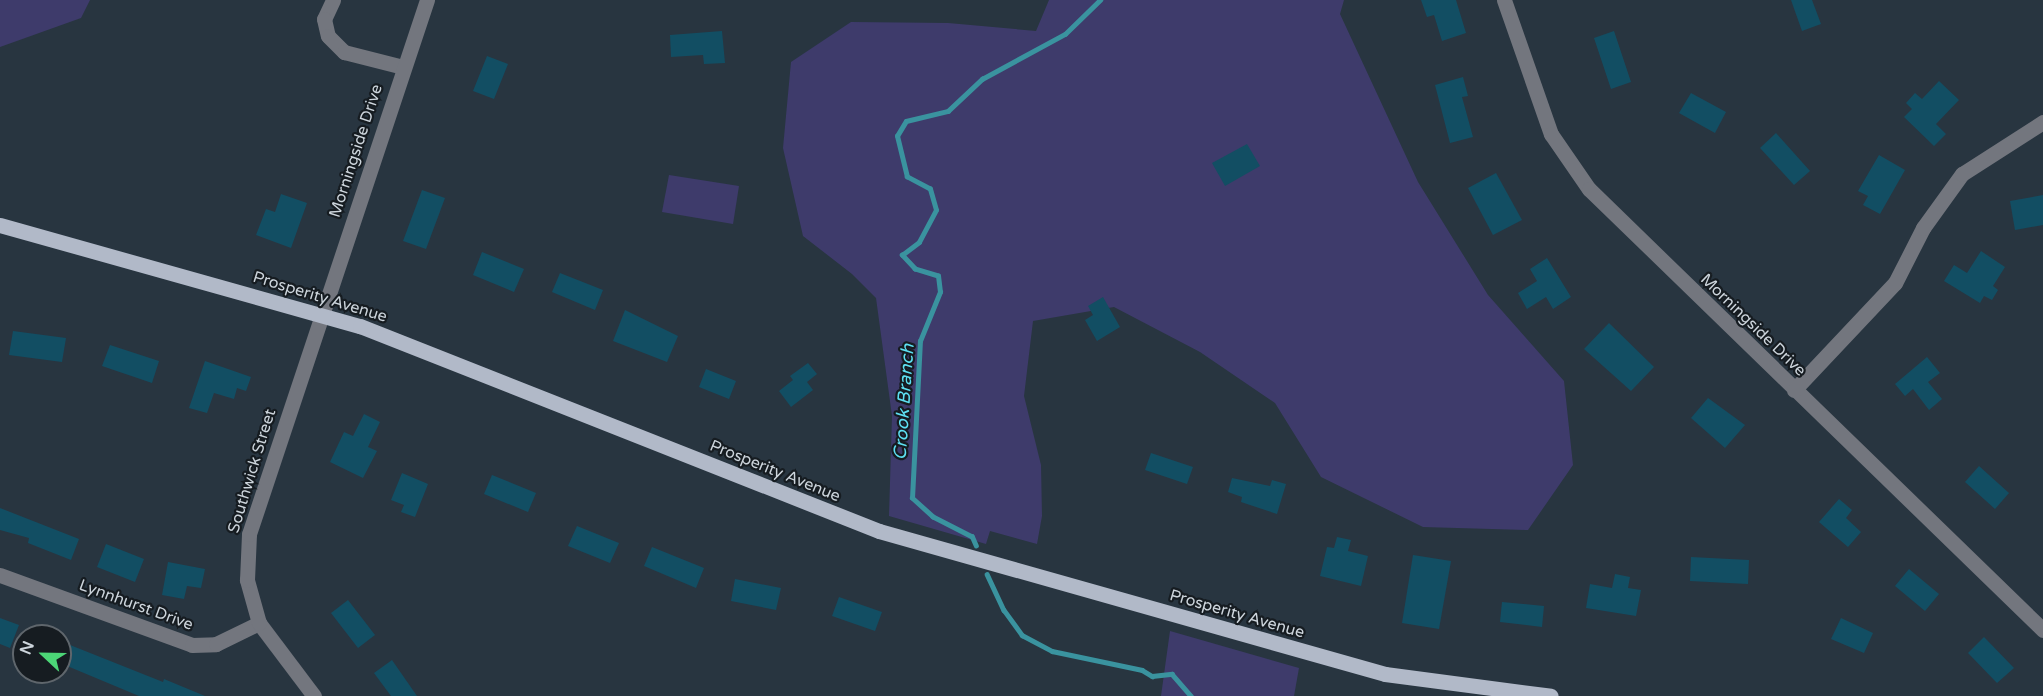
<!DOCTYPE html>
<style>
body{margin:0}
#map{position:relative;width:2043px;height:696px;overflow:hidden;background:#283540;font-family:"Varela Round",sans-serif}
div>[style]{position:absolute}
.green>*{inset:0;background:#3e3b6b}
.stream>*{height:4.5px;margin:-2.25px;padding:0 2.25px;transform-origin:2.25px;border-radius:2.25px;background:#3a939f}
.building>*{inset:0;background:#124e63}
.minor>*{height:15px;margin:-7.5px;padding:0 7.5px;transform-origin:7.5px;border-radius:7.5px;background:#73767e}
.major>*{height:15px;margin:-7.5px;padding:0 7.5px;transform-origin:7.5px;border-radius:7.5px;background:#b1b9c8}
span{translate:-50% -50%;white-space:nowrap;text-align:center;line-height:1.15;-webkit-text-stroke:4.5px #161c21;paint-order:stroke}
.street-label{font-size:16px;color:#cdd5dc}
.water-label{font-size:18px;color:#5ee0f2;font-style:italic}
.north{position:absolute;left:12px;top:624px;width:60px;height:60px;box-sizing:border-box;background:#161c21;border:2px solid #5f666c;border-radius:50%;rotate:292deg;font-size:16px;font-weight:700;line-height:24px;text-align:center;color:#cdd5dc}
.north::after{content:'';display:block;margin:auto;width:21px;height:27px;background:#4cd677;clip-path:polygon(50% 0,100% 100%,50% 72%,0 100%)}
</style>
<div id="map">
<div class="green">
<div style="clip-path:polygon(0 0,90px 0,81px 18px,0 47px)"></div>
<div style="clip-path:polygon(1049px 0,1344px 0,1340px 14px,1418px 182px,1488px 295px,1564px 381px,1573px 465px,1528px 530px,1423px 527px,1321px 477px,1275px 403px,1200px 352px,1114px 307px,1033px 321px,1024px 396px,1041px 465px,1042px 516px,1037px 544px,990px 531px,986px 544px,889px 516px,892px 416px,876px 298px,852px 274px,803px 236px,783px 148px,791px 62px,851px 22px,948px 23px,1036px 31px)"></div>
<div style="clip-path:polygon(669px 175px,739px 186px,733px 224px,662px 212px)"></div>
<div style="clip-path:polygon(1170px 631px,1299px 668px,1294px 696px,1161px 696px)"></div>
</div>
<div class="stream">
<div style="left:976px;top:546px;width:10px;rotate:-114deg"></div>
<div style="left:972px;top:537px;width:44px;rotate:-152.9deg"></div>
<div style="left:933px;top:517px;width:28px;rotate:-138deg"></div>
<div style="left:912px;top:498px;width:157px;rotate:-87.1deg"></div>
<div style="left:920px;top:341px;width:53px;rotate:-67.8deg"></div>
<div style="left:940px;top:292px;width:16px;rotate:-97deg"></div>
<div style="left:938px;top:276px;width:24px;rotate:-163deg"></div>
<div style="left:915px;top:269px;width:19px;rotate:-133deg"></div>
<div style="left:902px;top:255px;width:21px;rotate:-37deg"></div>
<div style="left:919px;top:242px;width:36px;rotate:-62deg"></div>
<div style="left:936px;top:210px;width:22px;rotate:-106deg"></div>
<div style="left:930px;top:189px;width:26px;rotate:-152deg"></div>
<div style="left:907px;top:177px;width:42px;rotate:-103.7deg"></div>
<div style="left:897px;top:136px;width:17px;rotate:-59deg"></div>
<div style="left:906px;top:121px;width:43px;rotate:-13.4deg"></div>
<div style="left:948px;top:111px;width:47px;rotate:-43.3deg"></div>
<div style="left:982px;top:79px;width:94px;rotate:-28.5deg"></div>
<div style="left:1065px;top:34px;width:49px;rotate:-44.2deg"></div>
<div style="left:987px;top:574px;width:40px;rotate:65deg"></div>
<div style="left:1004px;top:610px;width:31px;rotate:54deg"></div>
<div style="left:1022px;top:635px;width:34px;rotate:28deg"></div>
<div style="left:1052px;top:651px;width:92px;rotate:11.9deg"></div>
<div style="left:1142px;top:670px;width:12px;rotate:31deg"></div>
<div style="left:1152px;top:676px;width:20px;rotate:-6deg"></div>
<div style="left:1172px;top:674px;width:29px;rotate:49deg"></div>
</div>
<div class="building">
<div style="clip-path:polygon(1421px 0,1456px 0,1466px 33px,1442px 41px,1434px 15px,1427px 17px)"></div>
<div style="clip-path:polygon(1791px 0,1812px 0,1821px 24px,1802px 31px)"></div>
<div style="clip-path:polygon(722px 31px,725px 63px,704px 64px,703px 55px,671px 57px,670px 35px)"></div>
<div style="clip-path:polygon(1614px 31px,1631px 82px,1611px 89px,1594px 38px)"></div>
<div style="clip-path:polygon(487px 56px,508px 64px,494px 99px,473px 91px)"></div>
<div style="clip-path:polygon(1463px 77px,1468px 96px,1462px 97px,1473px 137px,1450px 143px,1435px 85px)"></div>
<div style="clip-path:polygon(1939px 81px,1959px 100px,1936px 124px,1946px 134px,1934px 146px,1904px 117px,1912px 109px,1906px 103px,1915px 93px,1922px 99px)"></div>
<div style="clip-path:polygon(1691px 93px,1726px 112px,1715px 133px,1679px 113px)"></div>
<div style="clip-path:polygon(1776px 133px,1810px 171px,1794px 185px,1760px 148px)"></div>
<div style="clip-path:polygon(1247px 144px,1260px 166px,1225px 186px,1212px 163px)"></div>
<div style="clip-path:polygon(1879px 155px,1905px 170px,1880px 214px,1863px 205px,1868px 196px,1858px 191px)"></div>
<div style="clip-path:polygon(1496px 173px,1522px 220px,1493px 235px,1468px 188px)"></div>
<div style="clip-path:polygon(422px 190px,445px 198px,426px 249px,403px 241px)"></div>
<div style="clip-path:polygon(281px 194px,307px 203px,291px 248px,256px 235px,266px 209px,275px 212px)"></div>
<div style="clip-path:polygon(2043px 195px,2043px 225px,2015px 230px,2010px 201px)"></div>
<div style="clip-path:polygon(1981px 251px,2005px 267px,1993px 286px,1998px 290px,1992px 300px,1984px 296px,1980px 303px,1944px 281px,1954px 265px,1967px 273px)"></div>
<div style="clip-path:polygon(482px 252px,524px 269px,514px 292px,473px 275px)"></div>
<div style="clip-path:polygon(1547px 258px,1571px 297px,1553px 309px,1546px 297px,1527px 309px,1518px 293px,1537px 281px,1530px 269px)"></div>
<div style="clip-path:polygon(560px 273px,603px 290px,595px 310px,552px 292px)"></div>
<div style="clip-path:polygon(1103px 297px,1120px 327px,1097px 341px,1085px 320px,1093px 315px,1088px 306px)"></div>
<div style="clip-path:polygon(625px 310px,678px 336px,667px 362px,613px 341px)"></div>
<div style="clip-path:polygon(1609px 323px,1654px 367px,1631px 391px,1584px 349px)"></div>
<div style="clip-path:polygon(13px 331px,66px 338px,62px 362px,9px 355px)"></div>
<div style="clip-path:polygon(110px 345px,159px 361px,152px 383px,102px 366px)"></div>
<div style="clip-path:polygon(1927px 357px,1940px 373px,1928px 382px,1942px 399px,1929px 410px,1913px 389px,1905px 396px,1895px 384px)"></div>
<div style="clip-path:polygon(205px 361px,251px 377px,246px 391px,237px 388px,234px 399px,214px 393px,207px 413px,189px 408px)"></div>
<div style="clip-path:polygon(808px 363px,817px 374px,807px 382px,813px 390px,791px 407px,779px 391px,793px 380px,790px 376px)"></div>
<div style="clip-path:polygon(706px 369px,736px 381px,729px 399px,699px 387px)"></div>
<div style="clip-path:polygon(1708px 398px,1745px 425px,1725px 448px,1691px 418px)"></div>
<div style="clip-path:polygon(364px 414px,380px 422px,368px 447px,377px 451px,363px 478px,330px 462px,344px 432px,353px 436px)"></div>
<div style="clip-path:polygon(1151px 453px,1193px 467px,1187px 484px,1145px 470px)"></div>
<div style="clip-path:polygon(1979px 466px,2009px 493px,1995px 509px,1965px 482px)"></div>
<div style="clip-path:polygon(402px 473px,428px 484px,415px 517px,401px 512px,404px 505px,391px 500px)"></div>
<div style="clip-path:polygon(492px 475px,536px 493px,528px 512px,484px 494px)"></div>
<div style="clip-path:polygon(1232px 478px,1270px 486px,1272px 480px,1286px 484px,1277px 514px,1241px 502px,1242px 497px,1228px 492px)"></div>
<div style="clip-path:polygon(1839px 499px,1852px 510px,1846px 518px,1861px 532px,1848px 547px,1819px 522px)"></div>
<div style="clip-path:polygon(0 508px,79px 539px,71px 560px,28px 543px,29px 538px,0 530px)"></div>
<div style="clip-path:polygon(577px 526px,619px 543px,610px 563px,568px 546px)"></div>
<div style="clip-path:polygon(1337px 537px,1351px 540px,1348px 551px,1368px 556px,1361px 586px,1320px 576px,1327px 547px,1334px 548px)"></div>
<div style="clip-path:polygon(106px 544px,144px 559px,135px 582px,97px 567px)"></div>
<div style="clip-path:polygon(652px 547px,704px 568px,696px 588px,644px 566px)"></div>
<div style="clip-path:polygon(1413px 555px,1451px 561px,1439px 629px,1402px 623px)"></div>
<div style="clip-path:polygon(1691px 557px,1749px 560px,1748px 584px,1690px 581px)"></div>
<div style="clip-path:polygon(168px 562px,205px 569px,201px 588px,187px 586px,184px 599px,162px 595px)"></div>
<div style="clip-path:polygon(1909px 569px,1939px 594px,1925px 611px,1895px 586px)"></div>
<div style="clip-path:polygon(1615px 574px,1630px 577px,1628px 588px,1641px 590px,1636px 616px,1586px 608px,1590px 584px,1612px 588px)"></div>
<div style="clip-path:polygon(735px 579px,781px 588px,776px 610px,731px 601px)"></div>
<div style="clip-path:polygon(839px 597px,882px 612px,875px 631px,832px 616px)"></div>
<div style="clip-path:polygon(348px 600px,375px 635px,358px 648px,331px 613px)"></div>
<div style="clip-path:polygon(1502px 602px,1544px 606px,1542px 627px,1500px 622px)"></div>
<div style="clip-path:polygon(0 618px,19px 625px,10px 648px,0 644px)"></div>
<div style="clip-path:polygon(1841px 618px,1873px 633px,1864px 653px,1831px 639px)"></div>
<div style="clip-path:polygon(1984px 637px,2014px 668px,1997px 683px,1968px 653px)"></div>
<div style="clip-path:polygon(60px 641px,163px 682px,164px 679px,205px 696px,139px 696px,60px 663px)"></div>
<div style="clip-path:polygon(392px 660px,417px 696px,391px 696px,374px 673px)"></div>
</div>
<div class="minor">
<div style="left:333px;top:0;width:21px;rotate:115deg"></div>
<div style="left:324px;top:19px;width:17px;rotate:77deg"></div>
<div style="left:328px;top:36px;width:23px;rotate:45deg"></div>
<div style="left:344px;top:52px;width:61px;rotate:14.3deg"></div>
<div style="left:1504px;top:0;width:142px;rotate:70.7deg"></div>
<div style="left:1551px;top:134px;width:67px;rotate:55.4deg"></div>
<div style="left:1589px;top:189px;width:633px;rotate:44.17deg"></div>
<div style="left:1794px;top:390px;width:147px;rotate:-46.7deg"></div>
<div style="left:1895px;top:283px;width:62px;rotate:-63deg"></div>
<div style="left:1923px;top:228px;width:67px;rotate:-54.2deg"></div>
<div style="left:1962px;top:174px;width:96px;rotate:-32.7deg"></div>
<div style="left:0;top:575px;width:204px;rotate:20deg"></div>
<div style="left:192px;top:645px;width:24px;rotate:-2deg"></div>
<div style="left:216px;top:644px;width:48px;rotate:-26deg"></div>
<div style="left:314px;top:696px;width:91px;rotate:-127deg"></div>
<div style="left:259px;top:623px;width:45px;rotate:-105.6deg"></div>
<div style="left:247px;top:580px;width:46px;rotate:-87.5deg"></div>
<div style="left:249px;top:534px;width:563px;rotate:-71.57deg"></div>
</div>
<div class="major">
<div style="left:0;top:225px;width:374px;rotate:15.7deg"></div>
<div style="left:360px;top:326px;width:558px;rotate:21.55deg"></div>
<div style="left:879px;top:531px;width:526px;rotate:15.78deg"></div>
<div style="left:1385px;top:674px;width:167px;rotate:7.5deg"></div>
</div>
<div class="street-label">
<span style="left:356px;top:151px;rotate:-72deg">Morningside Drive</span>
<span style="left:320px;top:297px;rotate:17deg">Prosperity Avenue</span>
<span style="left:1753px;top:325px;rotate:44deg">Morningside Drive</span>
<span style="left:252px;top:471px;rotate:-73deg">Southwick Street</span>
<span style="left:775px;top:471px;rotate:22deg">Prosperity Avenue</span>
<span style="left:136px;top:605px;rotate:20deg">Lynnhurst Drive</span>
<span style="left:1237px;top:614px;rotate:16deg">Prosperity Avenue</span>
</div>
<div class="water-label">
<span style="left:904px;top:402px;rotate:-86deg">Crook Branch</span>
</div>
<div class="north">N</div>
</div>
